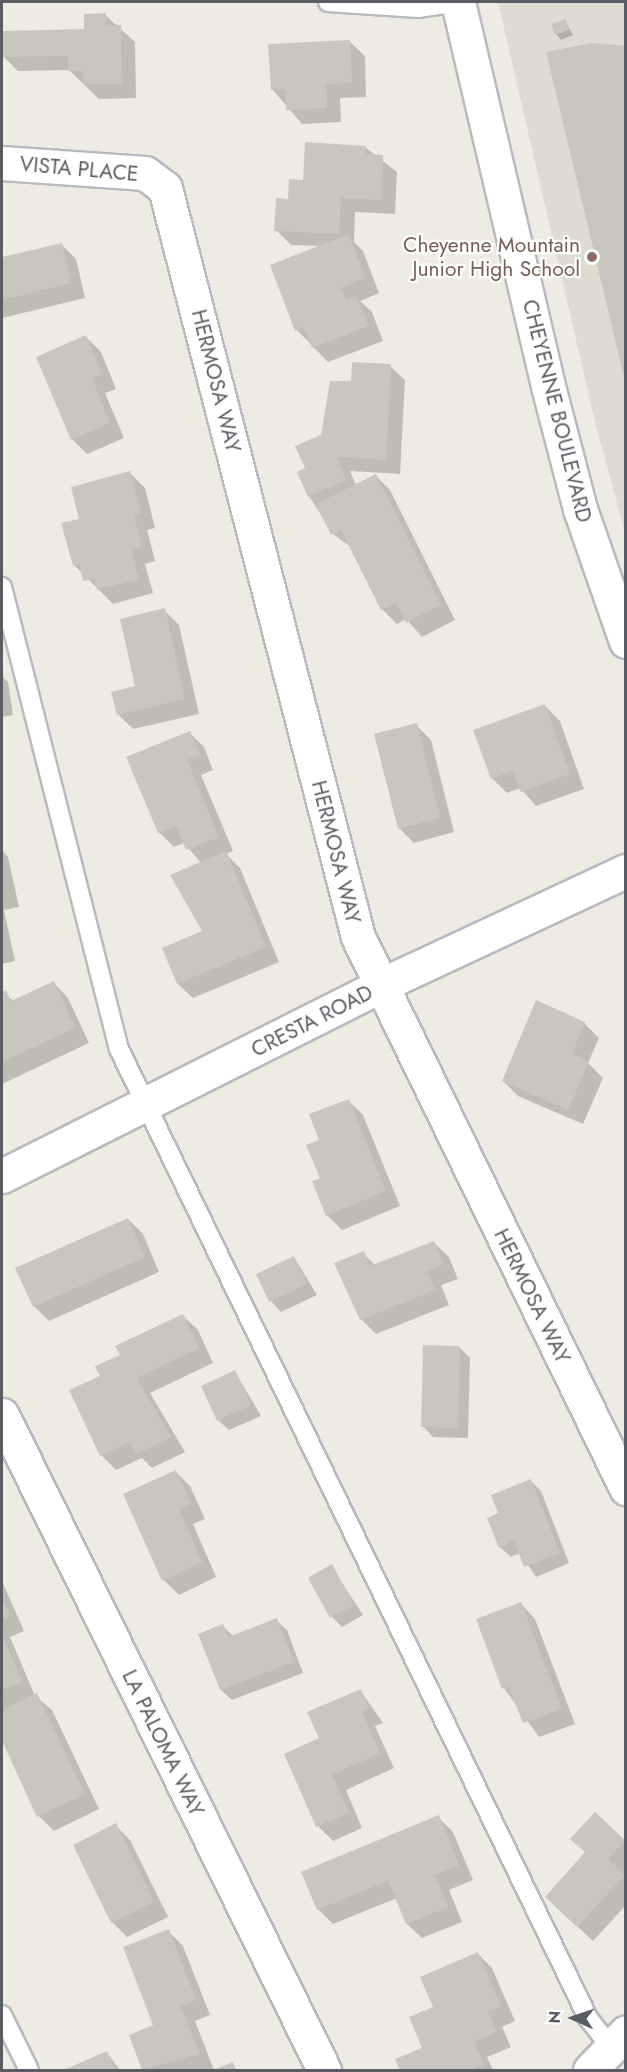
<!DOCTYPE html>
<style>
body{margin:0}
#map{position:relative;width:627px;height:2072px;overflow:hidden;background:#eeece2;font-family:Jost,sans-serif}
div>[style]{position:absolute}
.education>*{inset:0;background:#dedbd1}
.shadow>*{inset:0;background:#0003}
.building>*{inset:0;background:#c9c6bf}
.roads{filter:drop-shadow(2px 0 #b7babf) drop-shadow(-2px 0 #b7babf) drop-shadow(0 2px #b7babf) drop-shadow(0 -2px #b7babf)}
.lane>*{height:18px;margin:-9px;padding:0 9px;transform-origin:9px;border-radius:9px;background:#fff}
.street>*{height:33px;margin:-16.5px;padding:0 16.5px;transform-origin:16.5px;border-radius:16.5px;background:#fff}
.secondary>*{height:33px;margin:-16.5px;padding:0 16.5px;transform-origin:16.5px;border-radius:16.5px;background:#fff}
.dots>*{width:16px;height:16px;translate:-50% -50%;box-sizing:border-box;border:3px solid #fff;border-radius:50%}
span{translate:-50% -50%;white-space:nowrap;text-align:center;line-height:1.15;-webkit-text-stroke:4.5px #fff;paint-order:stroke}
.street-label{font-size:21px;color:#5a5e64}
.education-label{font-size:21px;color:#785e54}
.right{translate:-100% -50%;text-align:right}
.frame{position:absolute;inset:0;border:3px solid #5a5e64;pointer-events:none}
.north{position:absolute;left:543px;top:1988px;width:60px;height:60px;-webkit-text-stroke:4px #fff;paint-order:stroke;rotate:273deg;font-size:16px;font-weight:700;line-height:24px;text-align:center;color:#5a5e64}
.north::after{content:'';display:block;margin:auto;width:21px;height:27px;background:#5a5e64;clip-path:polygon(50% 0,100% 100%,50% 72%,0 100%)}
</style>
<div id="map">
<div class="education">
<div style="clip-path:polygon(498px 2px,625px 2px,625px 533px,595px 422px)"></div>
</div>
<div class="shadow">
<div style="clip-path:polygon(105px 15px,135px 42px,136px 98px,99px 99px,69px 70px,18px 71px,3px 56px,86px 30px)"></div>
<div style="clip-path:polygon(565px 21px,573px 35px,561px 40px,556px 34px)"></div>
<div style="clip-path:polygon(350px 42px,365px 56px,366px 97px,340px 98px,341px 122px,302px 124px,272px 89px)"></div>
<div style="clip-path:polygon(626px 48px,626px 379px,548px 53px)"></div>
<div style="clip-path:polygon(365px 147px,397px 172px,395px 214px,355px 212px,354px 242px,363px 251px,379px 293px,360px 301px,372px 312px,383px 341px,328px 362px,297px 330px,322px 246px,291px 245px,276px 230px,304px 181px)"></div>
<div style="clip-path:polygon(61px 244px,76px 259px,85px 298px,2px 318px,2px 259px)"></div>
<div style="clip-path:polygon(86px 337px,101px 352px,116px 389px,105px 393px,124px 438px,87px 454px,72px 439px)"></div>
<div style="clip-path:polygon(390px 366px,405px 380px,400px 474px,350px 471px,356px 485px,375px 475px,390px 490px,455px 620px,422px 637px,406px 619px,397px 624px,382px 609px,351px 547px,333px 534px,309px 496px,307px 469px,352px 383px)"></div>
<div style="clip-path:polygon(130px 473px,145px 488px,155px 528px,147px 530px,155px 561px,145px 564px,153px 593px,113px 604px,74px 565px,80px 520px)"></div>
<div style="clip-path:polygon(164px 610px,179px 625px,199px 714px,133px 729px,118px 714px,137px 688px)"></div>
<div style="clip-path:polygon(2px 676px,8px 682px,13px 715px,2px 717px)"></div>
<div style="clip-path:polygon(545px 706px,560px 721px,584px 789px,536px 806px,520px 788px,507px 793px,492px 778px)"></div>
<div style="clip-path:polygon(416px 725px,431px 740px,454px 832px,414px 843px,399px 828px)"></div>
<div style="clip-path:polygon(189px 732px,204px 747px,213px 770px,201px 775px,233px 851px,226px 854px,240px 868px,279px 962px,193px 998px,178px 984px,164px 949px,204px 932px,201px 863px,184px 843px,174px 847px,159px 832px)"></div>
<div style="clip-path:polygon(2px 850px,8px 857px,19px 907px,4px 910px,15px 961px,2px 964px)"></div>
<div style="clip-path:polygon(54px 983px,68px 998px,89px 1043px,2px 1084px,2px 994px,15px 1001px)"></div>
<div style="clip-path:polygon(537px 1002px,584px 1023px,599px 1038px,588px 1063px,603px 1078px,583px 1124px,518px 1096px,503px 1081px)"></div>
<div style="clip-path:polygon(348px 1100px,363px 1115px,400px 1206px,342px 1230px,327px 1215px,321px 1141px)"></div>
<div style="clip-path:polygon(128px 1219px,143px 1234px,159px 1272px,49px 1321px,34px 1306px)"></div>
<div style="clip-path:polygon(434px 1243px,449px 1257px,458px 1279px,441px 1285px,449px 1305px,376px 1334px,361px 1319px,363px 1253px,376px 1266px)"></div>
<div style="clip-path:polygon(294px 1257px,317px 1295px,281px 1312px,271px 1301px)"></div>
<div style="clip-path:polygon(183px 1316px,198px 1330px,213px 1363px,150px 1393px,185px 1452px,152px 1468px,142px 1458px,116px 1470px,101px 1455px,102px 1377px,122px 1356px)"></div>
<div style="clip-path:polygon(459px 1347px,470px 1358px,468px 1438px,433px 1437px,423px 1426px)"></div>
<div style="clip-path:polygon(235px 1372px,261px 1416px,229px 1430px,218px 1420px)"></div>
<div style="clip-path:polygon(176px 1472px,190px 1486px,205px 1519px,193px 1524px,216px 1577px,179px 1595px,164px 1580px)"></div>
<div style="clip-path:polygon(531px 1481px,541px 1491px,569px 1563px,536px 1577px,520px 1553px,511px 1557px,500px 1547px,500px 1514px)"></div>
<div style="clip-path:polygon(331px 1566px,363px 1615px,342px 1627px,332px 1617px)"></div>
<div style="clip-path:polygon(2px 1581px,24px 1631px,10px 1637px,35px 1696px,52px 1710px,99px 1809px,54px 1831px,39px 1816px,2px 1738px)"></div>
<div style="clip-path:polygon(521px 1604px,535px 1619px,575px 1724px,539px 1737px,504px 1688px)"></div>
<div style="clip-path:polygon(276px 1620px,287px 1630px,303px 1673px,232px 1700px,221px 1690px,200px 1635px,223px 1626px,233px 1636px)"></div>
<div style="clip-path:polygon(360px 1690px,383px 1723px,375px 1726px,394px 1768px,346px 1790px,362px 1828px,333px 1841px,318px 1826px,320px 1739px)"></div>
<div style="clip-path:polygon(595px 1814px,626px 1843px,626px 1905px,593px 1941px,561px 1911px,586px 1853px)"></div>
<div style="clip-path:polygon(438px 1817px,453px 1832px,473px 1880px,449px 1890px,462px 1922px,422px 1938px,407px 1924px,397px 1898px,333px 1924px,318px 1909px)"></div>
<div style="clip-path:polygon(115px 1825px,130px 1840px,168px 1917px,127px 1937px,112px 1922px)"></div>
<div style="clip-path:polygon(168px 1931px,183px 1946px,210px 2015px,195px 2021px,214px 2070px,144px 2070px,130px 2035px,155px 2026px)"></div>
<div style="clip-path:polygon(477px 1953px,492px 1968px,515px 2021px,502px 2027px,511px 2047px,487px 2057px,493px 2070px,401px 2070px,397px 2060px,424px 2048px,435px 2008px)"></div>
<div style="clip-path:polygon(107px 2053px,120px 2070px,68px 2070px)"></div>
</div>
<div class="building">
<div style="clip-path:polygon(106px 13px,106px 26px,121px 25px,122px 84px,83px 84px,83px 71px,68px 71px,68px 56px,2px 57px,2px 31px,84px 29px,84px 14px)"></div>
<div style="clip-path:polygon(566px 19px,569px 30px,555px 35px,551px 24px)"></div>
<div style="clip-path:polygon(350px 40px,352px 83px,326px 84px,327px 108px,286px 110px,285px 89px,271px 90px,268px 44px)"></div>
<div style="clip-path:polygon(591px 43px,626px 46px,625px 381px,546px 52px)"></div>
<div style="clip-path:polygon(305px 142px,366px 146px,366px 154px,383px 155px,381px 200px,341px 198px,339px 234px,274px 231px,276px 198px,288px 199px,289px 179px,303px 180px)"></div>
<div style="clip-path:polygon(349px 234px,365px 278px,341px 288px,346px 300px,357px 296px,369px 326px,312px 348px,304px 327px,295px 331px,270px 265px)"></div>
<div style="clip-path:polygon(62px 243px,71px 283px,2px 300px,2px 257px)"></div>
<div style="clip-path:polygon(86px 335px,102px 374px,92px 378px,110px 423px,71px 440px,36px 357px)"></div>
<div style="clip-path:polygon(352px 362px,391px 364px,386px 460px,337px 457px,346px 480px,308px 497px,297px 472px,305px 468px,295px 446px,321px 435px,330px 381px,351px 381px)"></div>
<div style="clip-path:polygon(130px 471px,141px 513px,134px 515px,142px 547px,131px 549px,139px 579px,97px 590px,94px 579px,83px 581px,79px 564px,73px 566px,61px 523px,79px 519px,71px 487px)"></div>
<div style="clip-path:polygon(376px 474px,441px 605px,406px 623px,396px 602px,381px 610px,341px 530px,331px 535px,316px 504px)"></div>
<div style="clip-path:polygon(165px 608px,185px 699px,117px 715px,111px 692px,135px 686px,120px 619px)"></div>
<div style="clip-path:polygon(545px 704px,570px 774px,520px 792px,513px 771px,491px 779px,473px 730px)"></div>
<div style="clip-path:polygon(417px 723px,440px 818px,398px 829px,374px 734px)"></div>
<div style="clip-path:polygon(190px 731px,200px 755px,187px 760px,219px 837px,186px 850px,176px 826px,158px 833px,126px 757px)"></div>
<div style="clip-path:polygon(226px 851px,266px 947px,177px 984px,162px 948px,202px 931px,170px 875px)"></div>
<div style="clip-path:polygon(54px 981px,75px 1028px,2px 1062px,2px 992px,6px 990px,11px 1001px)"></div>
<div style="clip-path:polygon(536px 1000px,585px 1022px,572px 1054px,589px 1062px,568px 1110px,502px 1081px)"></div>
<div style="clip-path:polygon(349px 1099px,386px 1191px,326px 1216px,312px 1181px,320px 1178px,306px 1145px,319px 1140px,309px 1114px)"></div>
<div style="clip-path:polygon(128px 1218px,145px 1257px,33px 1307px,15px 1268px)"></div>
<div style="clip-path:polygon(434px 1241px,444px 1264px,427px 1271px,435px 1290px,360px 1320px,334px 1263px,364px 1251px,370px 1266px)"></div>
<div style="clip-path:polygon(294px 1256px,307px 1284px,269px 1302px,256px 1274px)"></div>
<div style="clip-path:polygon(183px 1314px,199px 1348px,137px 1378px,171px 1437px,136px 1454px,130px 1442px,100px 1456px,69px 1390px,100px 1376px,95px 1366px,120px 1355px,115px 1346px)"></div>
<div style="clip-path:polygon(423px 1345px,460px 1346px,458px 1428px,421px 1427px)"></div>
<div style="clip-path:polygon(235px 1370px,251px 1405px,217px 1421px,201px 1386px)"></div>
<div style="clip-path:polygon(176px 1470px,191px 1504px,179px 1509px,202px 1562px,162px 1581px,123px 1494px)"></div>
<div style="clip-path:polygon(531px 1479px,560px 1553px,524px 1567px,514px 1541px,499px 1548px,487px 1518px,498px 1513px,491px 1495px)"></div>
<div style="clip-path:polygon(332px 1564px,354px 1605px,330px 1618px,308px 1578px)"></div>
<div style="clip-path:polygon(2px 1597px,10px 1616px,2px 1620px)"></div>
<div style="clip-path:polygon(521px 1602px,562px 1709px,523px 1723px,508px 1686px,502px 1689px,476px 1619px)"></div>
<div style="clip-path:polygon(277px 1618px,294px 1662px,220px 1690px,198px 1634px,223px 1624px,228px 1637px)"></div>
<div style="clip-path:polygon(2px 1635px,22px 1682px,2px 1690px)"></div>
<div style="clip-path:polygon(361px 1689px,369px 1708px,362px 1711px,380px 1753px,332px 1775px,349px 1813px,316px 1827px,284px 1754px,319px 1738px,307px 1712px)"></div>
<div style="clip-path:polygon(37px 1693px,85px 1794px,37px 1817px,2px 1741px,2px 1710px)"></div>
<div style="clip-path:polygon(595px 1812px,625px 1840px,608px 1859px,625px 1875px,577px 1927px,545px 1897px,585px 1852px,570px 1839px)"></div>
<div style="clip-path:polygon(439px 1815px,459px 1865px,435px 1875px,448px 1907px,406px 1924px,388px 1881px,317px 1910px,301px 1872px)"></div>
<div style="clip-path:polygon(116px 1823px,154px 1902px,111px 1923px,73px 1845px)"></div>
<div style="clip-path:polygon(169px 1929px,196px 2000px,181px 2006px,200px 2054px,142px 2070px,129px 2035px,153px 2025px,123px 1947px)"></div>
<div style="clip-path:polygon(478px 1952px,501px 2006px,488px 2012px,497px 2032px,474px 2042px,484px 2065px,470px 2070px,400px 2070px,395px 2059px,422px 2048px,409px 2017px,433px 2007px,420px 1977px)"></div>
<div style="clip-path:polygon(107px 2051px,115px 2070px,64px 2070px)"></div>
<div style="clip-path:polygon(233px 2062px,236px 2070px,213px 2070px)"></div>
</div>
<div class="roads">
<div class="lane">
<div style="left:328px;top:2px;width:90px;rotate:3.8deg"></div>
<div style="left:418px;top:8px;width:41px;rotate:-8.3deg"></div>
<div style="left:2px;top:587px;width:477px;rotate:75.8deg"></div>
<div style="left:119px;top:1049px;width:1077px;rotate:64.17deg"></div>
<div style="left:588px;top:2018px;width:37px;rotate:52deg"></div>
<div style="left:2px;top:2015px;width:61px;rotate:63.9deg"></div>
</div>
<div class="street">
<div style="left:2px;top:163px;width:143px;rotate:4deg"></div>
<div style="left:145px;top:173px;width:25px;rotate:37deg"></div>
<div style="left:165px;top:188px;width:773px;rotate:75.55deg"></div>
<div style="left:358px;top:937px;width:613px;rotate:64.06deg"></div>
<div style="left:2px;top:1415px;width:730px;rotate:63.82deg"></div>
<div style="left:590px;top:2070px;width:52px;rotate:-46.5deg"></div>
</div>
<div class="secondary">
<div style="left:458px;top:2px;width:394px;rotate:76.8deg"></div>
<div style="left:548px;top:386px;width:127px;rotate:75.4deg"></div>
<div style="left:580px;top:509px;width:140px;rotate:70.8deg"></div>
<div style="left:2px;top:1176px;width:424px;rotate:-26.7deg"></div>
<div style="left:381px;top:985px;width:270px;rotate:-25deg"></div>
</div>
</div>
<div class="dots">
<div style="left:592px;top:257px;background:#8d6e63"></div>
</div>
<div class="street-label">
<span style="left:79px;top:169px;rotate:5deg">VISTA PLACE</span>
<span style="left:216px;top:381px;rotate:76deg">HERMOSA WAY</span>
<span style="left:557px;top:411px;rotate:76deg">CHEYENNE BOULEVARD</span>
<span style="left:336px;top:852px;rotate:76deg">HERMOSA WAY</span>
<span style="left:312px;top:1021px;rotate:-27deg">CRESTA ROAD</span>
<span style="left:532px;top:1296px;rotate:64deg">HERMOSA WAY</span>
<span style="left:163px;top:1743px;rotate:64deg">LA PALOMA WAY</span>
</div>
<div class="education-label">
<span class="right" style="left:580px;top:257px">Cheyenne Mountain<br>Junior High School</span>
</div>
<div class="frame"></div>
<div class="north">N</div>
</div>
